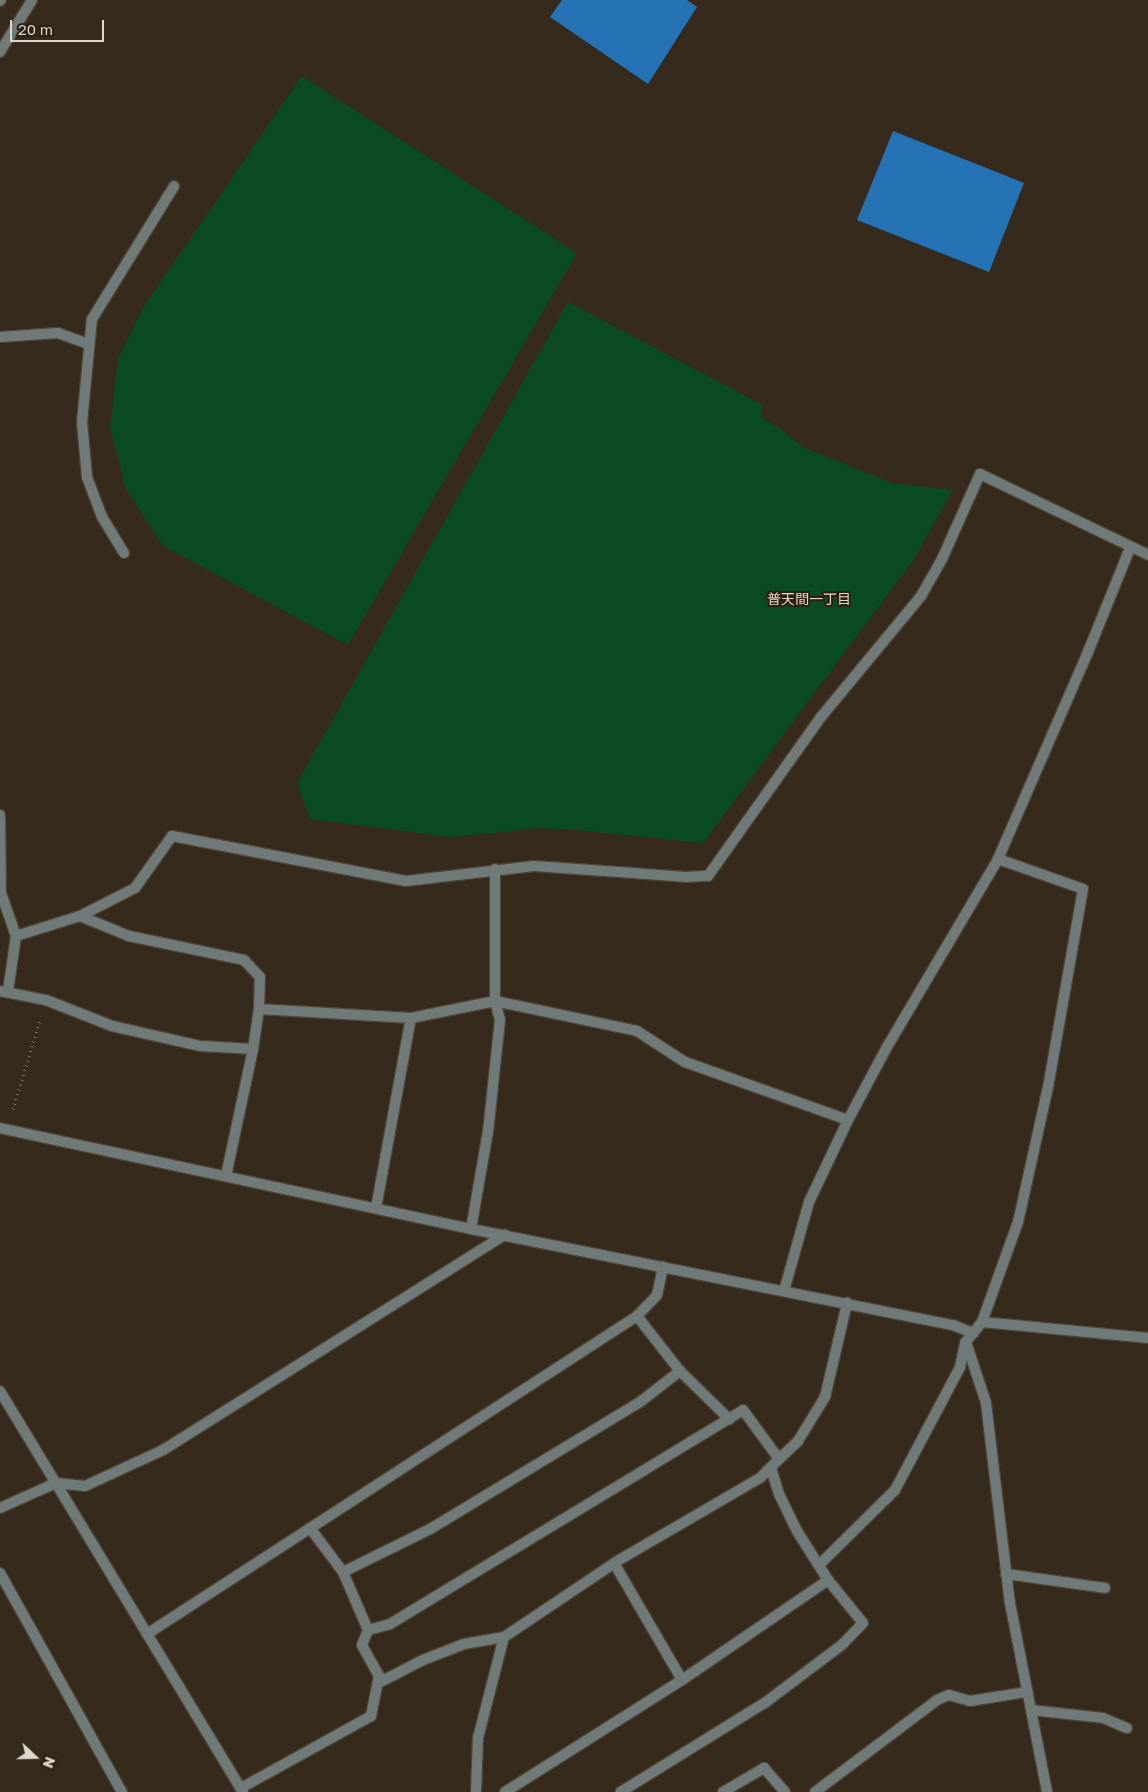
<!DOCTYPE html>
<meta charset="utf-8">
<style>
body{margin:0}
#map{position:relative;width:1148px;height:1792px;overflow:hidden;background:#352a1b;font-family:"Golos Text","Noto Sans JP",sans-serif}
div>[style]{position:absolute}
.green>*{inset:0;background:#0a4b24}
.water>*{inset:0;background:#2573b4}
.path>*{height:3px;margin-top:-1.5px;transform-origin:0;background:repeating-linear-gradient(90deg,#796f63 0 1px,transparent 0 5px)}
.roads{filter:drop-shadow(1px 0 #504638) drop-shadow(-1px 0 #504638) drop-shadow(0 1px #504638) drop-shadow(0 -1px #504638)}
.service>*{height:10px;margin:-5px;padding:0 5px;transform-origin:5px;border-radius:5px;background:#707a78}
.minor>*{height:10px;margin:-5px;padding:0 5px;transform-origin:5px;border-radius:5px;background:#707a78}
span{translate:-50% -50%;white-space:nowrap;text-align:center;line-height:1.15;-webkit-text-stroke:4px #2b2012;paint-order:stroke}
.neighbourhood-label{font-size:14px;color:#e5d7c5}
.north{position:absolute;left:10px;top:1732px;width:50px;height:50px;-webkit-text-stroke:4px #2b2012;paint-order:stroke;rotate:111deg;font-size:14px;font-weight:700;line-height:20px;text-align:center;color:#dfd8cf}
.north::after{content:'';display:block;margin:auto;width:18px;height:22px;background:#dfd8cf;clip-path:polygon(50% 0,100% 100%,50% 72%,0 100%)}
.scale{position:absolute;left:10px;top:20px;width:94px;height:22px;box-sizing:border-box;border:2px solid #dfd8cf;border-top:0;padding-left:6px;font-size:15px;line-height:18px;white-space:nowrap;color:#dfd8cf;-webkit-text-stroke:4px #2b2012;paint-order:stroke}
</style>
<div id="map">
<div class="green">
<div style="clip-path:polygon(302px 76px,577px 253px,348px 645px,163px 546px,126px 489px,110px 427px,118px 358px,142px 309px)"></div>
<div style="clip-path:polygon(568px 302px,761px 404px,762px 418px,779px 428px,803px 447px,892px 483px,953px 490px,914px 559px,703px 843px,577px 830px,538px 828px,452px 837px,310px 819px,297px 783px)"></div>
</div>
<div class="water">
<div style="clip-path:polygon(562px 0,687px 0,697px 7px,648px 84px,550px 17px)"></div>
<div style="clip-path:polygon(893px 131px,1024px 183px,989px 272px,857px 220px)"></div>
</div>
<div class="path">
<div style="left:13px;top:1109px;width:93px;rotate:-73.1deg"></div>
</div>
<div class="roads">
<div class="service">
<div style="left:0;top:1px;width:1px;rotate:-45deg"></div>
<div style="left:0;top:52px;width:61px;rotate:-58.4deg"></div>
<div style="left:0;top:337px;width:58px;rotate:-3.9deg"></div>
<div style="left:58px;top:333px;width:33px;rotate:20deg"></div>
<div style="left:124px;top:553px;width:42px;rotate:-121.4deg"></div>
<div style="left:102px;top:517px;width:43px;rotate:-110.6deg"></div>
<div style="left:87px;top:477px;width:55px;rotate:-95.2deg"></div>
<div style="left:82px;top:422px;width:103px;rotate:-84.5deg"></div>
<div style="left:92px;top:319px;width:156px;rotate:-58.3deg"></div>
<div style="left:310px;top:1528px;width:55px;rotate:53.1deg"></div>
<div style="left:1006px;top:1574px;width:100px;rotate:8deg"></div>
<div style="left:1031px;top:1710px;width:72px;rotate:6.3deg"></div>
<div style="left:1103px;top:1718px;width:26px;rotate:23deg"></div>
</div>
<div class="minor">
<div style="left:0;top:815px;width:78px;rotate:89.3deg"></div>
<div style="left:1px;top:893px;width:46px;rotate:70.8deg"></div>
<div style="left:16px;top:936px;width:56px;rotate:98.3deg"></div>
<div style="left:998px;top:859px;width:90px;rotate:19.4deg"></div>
<div style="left:1083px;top:889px;width:201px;rotate:100deg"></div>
<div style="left:1048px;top:1087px;width:138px;rotate:102.5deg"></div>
<div style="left:1018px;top:1222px;width:106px;rotate:109.8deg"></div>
<div style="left:982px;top:1322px;width:26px;rotate:129deg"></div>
<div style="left:966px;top:1342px;width:64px;rotate:71.8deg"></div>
<div style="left:986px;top:1403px;width:201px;rotate:83.2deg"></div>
<div style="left:1010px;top:1603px;width:193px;rotate:78.9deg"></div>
<div style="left:80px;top:916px;width:53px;rotate:22.2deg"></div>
<div style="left:129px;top:936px;width:117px;rotate:11.8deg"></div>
<div style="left:244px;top:960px;width:23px;rotate:47deg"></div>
<div style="left:260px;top:977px;width:32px;rotate:92deg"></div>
<div style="left:16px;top:936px;width:67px;rotate:-17.4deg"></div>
<div style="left:80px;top:916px;width:62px;rotate:-27deg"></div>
<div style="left:135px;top:888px;width:64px;rotate:-54.6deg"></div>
<div style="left:172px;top:836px;width:238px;rotate:10.9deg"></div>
<div style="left:406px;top:881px;width:129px;rotate:-6.7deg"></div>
<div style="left:534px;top:866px;width:152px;rotate:4.1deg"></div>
<div style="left:686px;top:877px;width:22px;rotate:-3deg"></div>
<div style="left:708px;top:876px;width:195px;rotate:-54.6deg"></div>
<div style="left:821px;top:717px;width:157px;rotate:-50.4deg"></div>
<div style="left:921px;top:596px;width:43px;rotate:-60.4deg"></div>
<div style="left:942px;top:559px;width:93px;rotate:-65.9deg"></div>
<div style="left:980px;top:474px;width:187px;rotate:25.7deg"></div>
<div style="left:0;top:991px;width:47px;rotate:11.1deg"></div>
<div style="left:46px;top:1000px;width:71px;rotate:21.5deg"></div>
<div style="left:112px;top:1026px;width:91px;rotate:12.7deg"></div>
<div style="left:201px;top:1046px;width:52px;rotate:3.3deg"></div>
<div style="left:253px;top:1049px;width:40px;rotate:-81.5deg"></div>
<div style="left:259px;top:1009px;width:152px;rotate:3.4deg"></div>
<div style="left:411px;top:1018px;width:86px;rotate:-11.4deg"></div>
<div style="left:495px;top:1001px;width:145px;rotate:11.9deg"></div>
<div style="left:637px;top:1031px;width:57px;rotate:32.9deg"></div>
<div style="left:685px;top:1062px;width:173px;rotate:19.6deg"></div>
<div style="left:0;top:1128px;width:482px;rotate:12.1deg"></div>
<div style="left:471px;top:1229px;width:491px;rotate:11.3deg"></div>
<div style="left:953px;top:1325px;width:22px;rotate:22deg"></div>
<div style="left:226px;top:1176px;width:130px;rotate:-78deg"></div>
<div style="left:376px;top:1208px;width:193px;rotate:-79.6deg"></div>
<div style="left:471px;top:1229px;width:98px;rotate:-80.1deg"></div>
<div style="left:488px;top:1132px;width:113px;rotate:-83.9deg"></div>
<div style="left:500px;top:1020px;width:20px;rotate:-105deg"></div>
<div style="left:495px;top:1001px;width:132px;rotate:-90deg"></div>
<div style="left:784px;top:1291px;width:92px;rotate:-74.3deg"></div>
<div style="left:809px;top:1202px;width:91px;rotate:-64.6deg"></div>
<div style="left:848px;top:1120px;width:83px;rotate:-61.9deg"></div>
<div style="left:887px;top:1047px;width:218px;rotate:-59.4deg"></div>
<div style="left:998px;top:859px;width:226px;rotate:-66.5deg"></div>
<div style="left:1088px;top:652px;width:112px;rotate:-68deg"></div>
<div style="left:982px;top:1322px;width:167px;rotate:5.5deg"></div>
<div style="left:680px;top:1371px;width:69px;rotate:44.4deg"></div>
<div style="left:0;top:1391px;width:469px;rotate:58.8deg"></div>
<div style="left:771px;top:1468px;width:27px;rotate:73deg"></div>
<div style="left:779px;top:1494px;width:41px;rotate:64.1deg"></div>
<div style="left:797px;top:1531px;width:58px;rotate:57.7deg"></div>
<div style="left:0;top:1508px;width:61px;rotate:-24.1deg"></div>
<div style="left:56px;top:1483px;width:29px;rotate:6deg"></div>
<div style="left:85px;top:1486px;width:86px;rotate:-24.8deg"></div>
<div style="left:163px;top:1450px;width:404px;rotate:-32.2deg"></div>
<div style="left:614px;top:1563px;width:135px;rotate:59.8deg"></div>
<div style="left:819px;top:1565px;width:107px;rotate:-44.6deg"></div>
<div style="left:895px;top:1490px;width:139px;rotate:-62.1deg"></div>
<div style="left:960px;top:1367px;width:25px;rotate:-78deg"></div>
<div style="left:0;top:1573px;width:251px;rotate:60.9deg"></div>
<div style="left:368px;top:1630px;width:23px;rotate:-15deg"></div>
<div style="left:390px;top:1624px;width:413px;rotate:-31.2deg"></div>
<div style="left:743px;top:1410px;width:61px;rotate:53.7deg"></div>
<div style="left:147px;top:1634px;width:584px;rotate:-32.98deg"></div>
<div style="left:378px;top:1683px;width:51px;rotate:-27.1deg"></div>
<div style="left:423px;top:1660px;width:44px;rotate:-21.3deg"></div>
<div style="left:464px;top:1644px;width:41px;rotate:-9.9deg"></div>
<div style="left:241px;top:1788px;width:149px;rotate:-29deg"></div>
<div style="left:371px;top:1716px;width:41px;rotate:-78.7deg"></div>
<div style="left:379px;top:1676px;width:35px;rotate:-119deg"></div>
<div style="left:362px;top:1645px;width:16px;rotate:-68deg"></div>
<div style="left:368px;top:1630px;width:63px;rotate:-113.3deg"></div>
<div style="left:343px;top:1572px;width:99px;rotate:-26.3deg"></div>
<div style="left:432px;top:1528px;width:243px;rotate:-31.2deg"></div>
<div style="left:640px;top:1402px;width:51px;rotate:-37.8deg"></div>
<div style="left:680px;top:1371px;width:70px;rotate:-128deg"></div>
<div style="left:637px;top:1316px;width:29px;rotate:-46deg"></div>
<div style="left:657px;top:1295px;width:29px;rotate:-78deg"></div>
<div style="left:476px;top:1792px;width:54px;rotate:-87.9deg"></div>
<div style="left:478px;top:1738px;width:104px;rotate:-75.6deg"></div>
<div style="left:504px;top:1637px;width:138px;rotate:-33.8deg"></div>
<div style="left:619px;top:1560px;width:163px;rotate:-30.2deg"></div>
<div style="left:760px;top:1478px;width:27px;rotate:-45deg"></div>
<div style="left:779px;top:1459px;width:26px;rotate:-43deg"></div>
<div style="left:798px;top:1441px;width:52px;rotate:-58.5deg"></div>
<div style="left:825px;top:1397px;width:97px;rotate:-76.8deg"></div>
<div style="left:505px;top:1792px;width:209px;rotate:-32.3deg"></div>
<div style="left:682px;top:1680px;width:177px;rotate:-34.4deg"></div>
<div style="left:828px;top:1580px;width:55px;rotate:50.9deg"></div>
<div style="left:863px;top:1623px;width:29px;rotate:134deg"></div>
<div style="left:843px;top:1644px;width:96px;rotate:143deg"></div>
<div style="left:766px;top:1702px;width:171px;rotate:148.2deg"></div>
<div style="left:723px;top:1792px;width:48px;rotate:-30.3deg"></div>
<div style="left:764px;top:1768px;width:32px;rotate:49deg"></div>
<div style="left:815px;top:1792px;width:153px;rotate:-37deg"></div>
<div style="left:937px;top:1700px;width:13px;rotate:-23deg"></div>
<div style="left:949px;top:1695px;width:22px;rotate:16deg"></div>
<div style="left:970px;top:1701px;width:58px;rotate:-9deg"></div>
</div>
</div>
<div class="neighbourhood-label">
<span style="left:809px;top:599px">普天間一丁目</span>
</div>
<div class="north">N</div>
<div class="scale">20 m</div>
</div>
